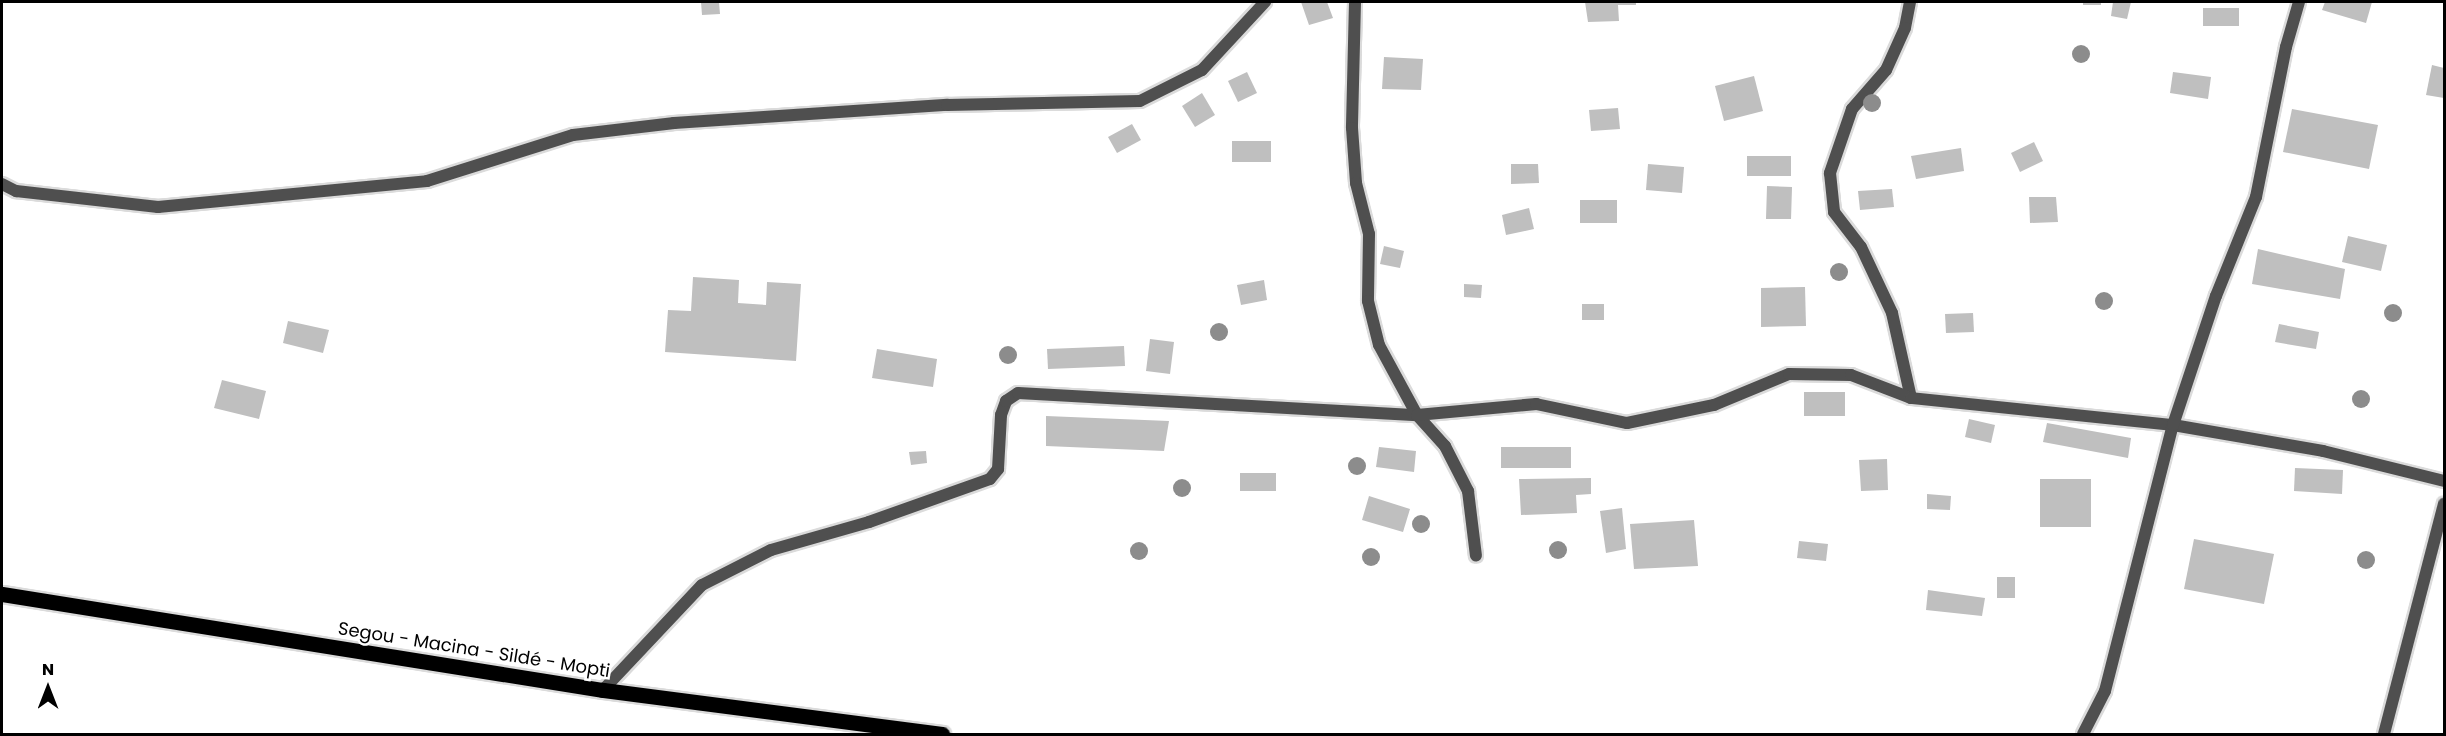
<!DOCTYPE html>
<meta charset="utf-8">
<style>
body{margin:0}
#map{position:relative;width:2446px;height:736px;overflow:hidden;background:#fff;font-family:Poppins,sans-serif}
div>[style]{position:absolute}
.building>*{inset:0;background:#bfbfbf}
.roads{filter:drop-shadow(2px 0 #dbdbdb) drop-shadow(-2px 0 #dbdbdb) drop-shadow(0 2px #dbdbdb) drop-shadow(0 -2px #dbdbdb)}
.street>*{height:12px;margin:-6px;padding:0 6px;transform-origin:6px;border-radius:6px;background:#4f4f4f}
.primary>*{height:15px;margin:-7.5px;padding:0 7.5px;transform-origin:7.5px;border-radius:7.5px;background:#000}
.trees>*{width:18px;height:18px;margin:-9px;border-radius:50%;background:#8c8c8c}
span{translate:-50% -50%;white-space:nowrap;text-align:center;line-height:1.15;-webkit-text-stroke:5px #fff;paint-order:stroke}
.street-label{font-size:18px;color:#000}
.frame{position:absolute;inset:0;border:3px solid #000;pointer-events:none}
.north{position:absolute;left:18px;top:658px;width:60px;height:60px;-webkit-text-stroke:4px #fff;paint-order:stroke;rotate:0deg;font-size:16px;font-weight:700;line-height:24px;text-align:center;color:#000}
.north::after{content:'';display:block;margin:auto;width:21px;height:27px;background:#000;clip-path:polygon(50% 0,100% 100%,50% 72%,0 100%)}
</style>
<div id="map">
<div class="building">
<div style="clip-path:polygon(701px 2px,719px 2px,720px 14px,702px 15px)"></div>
<div style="clip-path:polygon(1301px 2px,1327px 2px,1333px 18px,1309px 25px)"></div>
<div style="clip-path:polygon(1585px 2px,1636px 2px,1636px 5px,1618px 5px,1619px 21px,1588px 22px)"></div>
<div style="clip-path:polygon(2083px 2px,2101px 2px,2101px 5px,2083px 5px)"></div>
<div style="clip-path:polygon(2113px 2px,2131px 2px,2127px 19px,2111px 16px)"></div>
<div style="clip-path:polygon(2325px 2px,2372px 2px,2366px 23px,2322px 10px)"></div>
<div style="clip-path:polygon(2203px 8px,2239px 8px,2239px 26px,2203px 26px)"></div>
<div style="clip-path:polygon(1384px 57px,1423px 59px,1421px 90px,1382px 89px)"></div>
<div style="clip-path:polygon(2432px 65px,2444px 68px,2444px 98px,2426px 95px)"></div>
<div style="clip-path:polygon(1247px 72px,1257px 93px,1238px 102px,1228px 81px)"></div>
<div style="clip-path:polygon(2173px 72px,2211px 77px,2208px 99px,2170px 93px)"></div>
<div style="clip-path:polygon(1754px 76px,1763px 111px,1724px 121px,1715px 86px)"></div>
<div style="clip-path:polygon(1202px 93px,1215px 115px,1195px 127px,1182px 106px)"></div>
<div style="clip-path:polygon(1618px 108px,1620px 129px,1591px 131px,1589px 110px)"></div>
<div style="clip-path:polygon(2292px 109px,2378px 125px,2369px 169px,2283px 152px)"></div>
<div style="clip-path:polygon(1132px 124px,1141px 140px,1117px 153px,1108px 137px)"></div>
<div style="clip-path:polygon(1232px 141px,1271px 141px,1271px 162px,1232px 162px)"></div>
<div style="clip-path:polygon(2034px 142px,2043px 161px,2020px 172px,2011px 153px)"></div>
<div style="clip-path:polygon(1961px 148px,1964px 171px,1916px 179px,1911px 156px)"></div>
<div style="clip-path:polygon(1747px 156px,1791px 156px,1791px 176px,1747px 176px)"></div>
<div style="clip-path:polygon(1511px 164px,1538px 164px,1539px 183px,1511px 184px)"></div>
<div style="clip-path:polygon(1648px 164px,1684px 167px,1682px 193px,1646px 190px)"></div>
<div style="clip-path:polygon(1767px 186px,1792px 187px,1791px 219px,1766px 219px)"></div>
<div style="clip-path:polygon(1892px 189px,1894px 207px,1860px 210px,1858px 191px)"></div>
<div style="clip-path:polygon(2029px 197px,2056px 197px,2058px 222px,2030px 223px)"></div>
<div style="clip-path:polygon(1580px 200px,1617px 200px,1617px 223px,1580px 223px)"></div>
<div style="clip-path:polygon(1529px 208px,1534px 229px,1506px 235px,1502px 215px)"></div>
<div style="clip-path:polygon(2348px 236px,2387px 245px,2381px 271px,2342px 262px)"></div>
<div style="clip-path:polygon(1384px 246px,1404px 251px,1400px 268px,1380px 264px)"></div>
<div style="clip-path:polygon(2258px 249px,2345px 269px,2340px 299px,2252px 284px)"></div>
<div style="clip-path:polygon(693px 277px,739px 280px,738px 303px,766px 305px,767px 282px,801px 284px,796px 361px,665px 352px,668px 310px,691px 311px)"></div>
<div style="clip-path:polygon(1264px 280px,1267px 300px,1241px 305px,1237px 285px)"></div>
<div style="clip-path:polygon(1464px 284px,1482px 285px,1481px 298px,1464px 297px)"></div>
<div style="clip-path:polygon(1805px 287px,1806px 326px,1761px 327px,1761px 288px)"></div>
<div style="clip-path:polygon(1582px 304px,1604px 304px,1604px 320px,1582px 320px)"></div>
<div style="clip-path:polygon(1973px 313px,1974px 332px,1946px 333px,1945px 314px)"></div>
<div style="clip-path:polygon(288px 321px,329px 330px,323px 353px,283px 343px)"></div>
<div style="clip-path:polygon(2279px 324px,2319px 332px,2316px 349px,2275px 342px)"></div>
<div style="clip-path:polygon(1150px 339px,1174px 342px,1170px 374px,1146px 371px)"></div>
<div style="clip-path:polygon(1124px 346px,1125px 366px,1048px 369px,1047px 349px)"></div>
<div style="clip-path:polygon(877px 349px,937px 359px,933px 387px,872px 378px)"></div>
<div style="clip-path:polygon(222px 380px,266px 391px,259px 419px,214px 408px)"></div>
<div style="clip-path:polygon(1804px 392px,1845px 392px,1845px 416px,1804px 416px)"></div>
<div style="clip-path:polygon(1046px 416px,1169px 421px,1164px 451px,1046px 446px)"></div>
<div style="clip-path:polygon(1969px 419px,1995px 425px,1991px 443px,1965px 437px)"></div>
<div style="clip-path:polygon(2047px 423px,2131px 438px,2128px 458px,2043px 442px)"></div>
<div style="clip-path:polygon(1379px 447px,1416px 451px,1414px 472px,1376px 467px)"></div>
<div style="clip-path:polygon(1501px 447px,1571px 447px,1571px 468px,1501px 468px)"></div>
<div style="clip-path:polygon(926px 451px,927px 463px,911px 465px,909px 452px)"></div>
<div style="clip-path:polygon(1887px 459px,1888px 490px,1861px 491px,1859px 460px)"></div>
<div style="clip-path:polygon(2295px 468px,2343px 470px,2342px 494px,2294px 491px)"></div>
<div style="clip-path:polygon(1240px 473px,1276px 473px,1276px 491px,1240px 491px)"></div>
<div style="clip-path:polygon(1591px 478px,1591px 494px,1576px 495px,1577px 513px,1521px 515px,1519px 479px)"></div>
<div style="clip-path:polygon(2040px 479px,2091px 479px,2091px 527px,2040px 527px)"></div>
<div style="clip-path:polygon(1927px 494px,1951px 496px,1950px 510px,1927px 509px)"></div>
<div style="clip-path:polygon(1369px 496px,1410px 509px,1403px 532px,1362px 520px)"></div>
<div style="clip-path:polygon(1622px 508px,1626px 549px,1606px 553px,1600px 511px)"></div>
<div style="clip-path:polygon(1694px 520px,1698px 566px,1634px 569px,1630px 524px)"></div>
<div style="clip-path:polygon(2194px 539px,2274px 554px,2264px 604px,2184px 589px)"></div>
<div style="clip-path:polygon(1799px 541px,1828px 544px,1826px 561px,1797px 558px)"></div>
<div style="clip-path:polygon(1997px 577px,2015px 577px,2015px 598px,1997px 598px)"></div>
<div style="clip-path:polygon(1928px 590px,1985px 598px,1982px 616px,1926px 610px)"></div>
</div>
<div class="roads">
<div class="street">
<div style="left:1355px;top:2px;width:126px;rotate:91.4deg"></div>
<div style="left:1352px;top:128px;width:55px;rotate:85.8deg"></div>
<div style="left:1356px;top:183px;width:53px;rotate:75.7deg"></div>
<div style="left:1369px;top:234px;width:67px;rotate:90.9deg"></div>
<div style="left:1368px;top:301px;width:45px;rotate:76deg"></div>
<div style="left:1379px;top:345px;width:80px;rotate:61.5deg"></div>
<div style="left:1417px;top:415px;width:42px;rotate:47.9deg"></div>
<div style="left:1445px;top:446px;width:51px;rotate:62.9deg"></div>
<div style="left:1468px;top:491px;width:65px;rotate:83deg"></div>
<div style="left:1910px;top:2px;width:26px;rotate:101deg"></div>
<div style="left:1905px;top:28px;width:46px;rotate:114.3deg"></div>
<div style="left:1886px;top:70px;width:52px;rotate:131.1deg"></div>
<div style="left:1852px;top:109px;width:68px;rotate:109deg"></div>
<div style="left:1830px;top:173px;width:39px;rotate:84deg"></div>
<div style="left:1834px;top:212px;width:44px;rotate:52.4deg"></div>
<div style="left:1861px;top:247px;width:73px;rotate:64.8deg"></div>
<div style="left:1892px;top:313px;width:87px;rotate:77.4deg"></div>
<div style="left:2px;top:184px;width:16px;rotate:27deg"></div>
<div style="left:16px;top:191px;width:143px;rotate:6.4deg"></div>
<div style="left:158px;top:207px;width:270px;rotate:-5.5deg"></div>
<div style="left:427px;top:181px;width:153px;rotate:-17.5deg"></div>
<div style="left:573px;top:135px;width:102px;rotate:-6.8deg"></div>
<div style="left:674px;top:123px;width:274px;rotate:-3.8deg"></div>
<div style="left:947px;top:105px;width:193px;rotate:-1.2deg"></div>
<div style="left:1140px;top:101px;width:69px;rotate:-26.6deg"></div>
<div style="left:1202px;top:70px;width:93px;rotate:-47.2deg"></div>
<div style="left:603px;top:690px;width:144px;rotate:-46.7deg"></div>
<div style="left:702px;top:585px;width:77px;rotate:-26.9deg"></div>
<div style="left:771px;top:550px;width:102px;rotate:-15.9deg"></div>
<div style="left:869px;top:522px;width:128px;rotate:-19.6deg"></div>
<div style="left:990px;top:479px;width:13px;rotate:-51deg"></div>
<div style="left:998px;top:469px;width:54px;rotate:-86.8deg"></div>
<div style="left:1001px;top:415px;width:15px;rotate:-70deg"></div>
<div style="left:1006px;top:401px;width:14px;rotate:-34deg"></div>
<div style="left:1018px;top:393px;width:400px;rotate:3.2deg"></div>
<div style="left:1417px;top:415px;width:120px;rotate:-5.3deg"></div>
<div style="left:1536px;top:404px;width:93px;rotate:11.8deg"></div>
<div style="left:1627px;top:423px;width:89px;rotate:-11.7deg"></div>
<div style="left:1714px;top:405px;width:81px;rotate:-22.5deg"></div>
<div style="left:1789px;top:374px;width:62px;rotate:0.9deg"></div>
<div style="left:1851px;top:375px;width:64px;rotate:21deg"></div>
<div style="left:1911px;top:398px;width:263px;rotate:5.9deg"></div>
<div style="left:2173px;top:425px;width:152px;rotate:9.8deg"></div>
<div style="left:2323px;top:451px;width:125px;rotate:13.9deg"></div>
<div style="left:2083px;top:734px;width:48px;rotate:-62.9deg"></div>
<div style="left:2105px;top:691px;width:275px;rotate:-75.7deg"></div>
<div style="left:2173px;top:425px;width:136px;rotate:-71.6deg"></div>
<div style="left:2216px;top:296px;width:107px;rotate:-68deg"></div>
<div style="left:2256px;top:197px;width:153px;rotate:-78.7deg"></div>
<div style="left:2286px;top:47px;width:47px;rotate:-73.9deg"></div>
<div style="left:2384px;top:734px;width:238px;rotate:-75.4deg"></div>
</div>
<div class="primary">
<div style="left:2px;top:594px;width:609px;rotate:9.08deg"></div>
<div style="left:603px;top:690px;width:342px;rotate:7.4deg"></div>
</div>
</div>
<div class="trees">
<div style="left:2081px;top:54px"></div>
<div style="left:1872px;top:103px"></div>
<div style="left:1839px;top:272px"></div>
<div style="left:2104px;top:301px"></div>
<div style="left:2393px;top:313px"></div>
<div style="left:1219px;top:332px"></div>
<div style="left:1008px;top:355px"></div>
<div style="left:2361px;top:399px"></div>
<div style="left:1357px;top:466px"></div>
<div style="left:1182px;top:488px"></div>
<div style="left:1421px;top:524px"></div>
<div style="left:1558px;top:550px"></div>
<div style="left:1139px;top:551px"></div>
<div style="left:1371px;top:557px"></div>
<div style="left:2366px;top:560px"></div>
</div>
<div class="street-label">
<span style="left:474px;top:650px;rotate:9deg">Segou - Macina - Sildé - Mopti</span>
</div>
<div class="frame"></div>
<div class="north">N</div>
</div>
